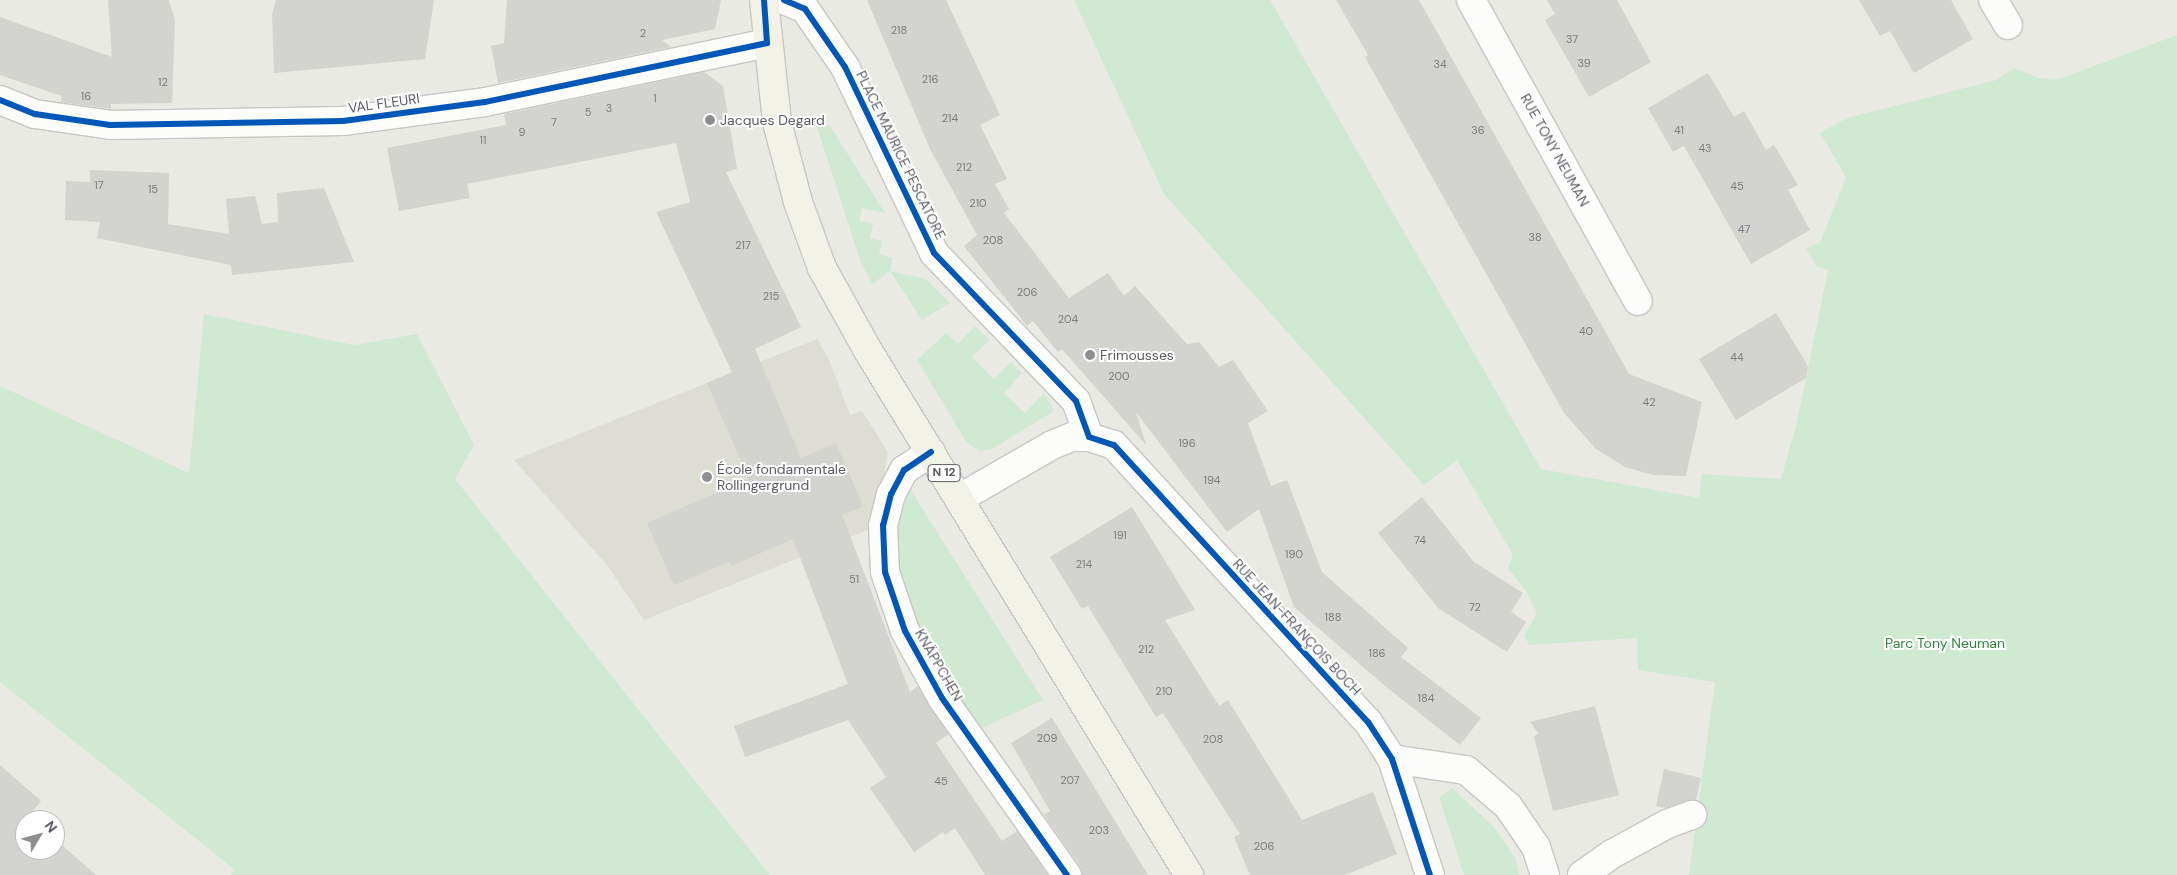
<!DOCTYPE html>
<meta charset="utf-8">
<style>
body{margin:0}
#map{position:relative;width:2177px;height:875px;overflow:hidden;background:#eaeae4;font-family:"DM Sans",sans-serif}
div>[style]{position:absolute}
.education>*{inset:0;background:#ddddd3}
.green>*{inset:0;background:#d0e9d1}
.building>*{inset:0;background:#d3d3cf}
.roads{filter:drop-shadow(1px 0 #c6c6c5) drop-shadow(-1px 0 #c6c6c5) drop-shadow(0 1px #c6c6c5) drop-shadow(0 -1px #c6c6c5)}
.minor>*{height:28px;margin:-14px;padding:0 14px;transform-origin:14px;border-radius:14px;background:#fcfcfb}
.primary>*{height:28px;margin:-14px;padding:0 14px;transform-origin:14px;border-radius:14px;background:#f2f2e7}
.cycleway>*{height:6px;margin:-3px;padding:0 3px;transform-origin:3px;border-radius:3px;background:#0057b8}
.dots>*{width:14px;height:14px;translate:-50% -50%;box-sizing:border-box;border:2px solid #fff;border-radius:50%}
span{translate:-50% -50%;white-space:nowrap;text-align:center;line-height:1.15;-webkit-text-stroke:4px #fff;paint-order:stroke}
.number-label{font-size:11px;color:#787a7e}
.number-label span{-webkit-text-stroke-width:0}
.shield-label span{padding:1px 4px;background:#fff;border:1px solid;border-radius:4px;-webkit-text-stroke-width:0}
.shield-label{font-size:12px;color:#595c63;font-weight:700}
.street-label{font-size:14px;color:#595c63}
.poi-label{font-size:14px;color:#595c63}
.left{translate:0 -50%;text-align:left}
.park-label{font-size:14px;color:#2e863f}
.north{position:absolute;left:15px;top:810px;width:50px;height:50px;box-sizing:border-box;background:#fff;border:1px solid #bdbec1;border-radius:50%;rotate:53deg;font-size:14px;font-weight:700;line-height:20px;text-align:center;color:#595c63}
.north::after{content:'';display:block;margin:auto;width:18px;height:22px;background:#8c8e90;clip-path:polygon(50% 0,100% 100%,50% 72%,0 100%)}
</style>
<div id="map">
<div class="education">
<div style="clip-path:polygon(817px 339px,828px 357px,850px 415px,862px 411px,888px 452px,875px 527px,644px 620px,607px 565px,514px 460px)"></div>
</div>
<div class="green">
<div style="clip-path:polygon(1074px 0,1270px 0,1541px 469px,1699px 498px,1702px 474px,1781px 479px,1797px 422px,1828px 270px,1816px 266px,1806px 248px,1820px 243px,1846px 177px,1820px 133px,1847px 118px,1996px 80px,2014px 68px,2039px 78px,2056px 80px,2177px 35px,2177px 875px,1689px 875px,1715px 682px,1638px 670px,1637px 638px,1529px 645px,1524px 635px,1537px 613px,1525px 590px,1508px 568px,1513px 555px,1457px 460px,1424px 485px,1164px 194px)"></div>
<div style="clip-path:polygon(823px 124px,830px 126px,885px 213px,862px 208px,859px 221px,873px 224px,870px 238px,882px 241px,879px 254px,893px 258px,890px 271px,926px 279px,950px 303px,922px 320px,890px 271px,872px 284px,860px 260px,817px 127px)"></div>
<div style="clip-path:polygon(204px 314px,354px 345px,417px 334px,474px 445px,455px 479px,770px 875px,231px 875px,234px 869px,0 682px,0 386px,189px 473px)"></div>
<div style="clip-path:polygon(975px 326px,990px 340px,972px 357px,994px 379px,1011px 362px,1022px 373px,1004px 393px,1025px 413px,1044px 393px,1054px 411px,992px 449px,980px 451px,967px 443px,917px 360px,946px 333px,958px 344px)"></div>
<div style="clip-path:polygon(908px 486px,1043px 700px,976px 731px,943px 680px,893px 570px,896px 508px)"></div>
<div style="clip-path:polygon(1452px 788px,1495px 828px,1516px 859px,1519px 875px,1464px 875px,1439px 797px)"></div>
</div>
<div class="building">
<div style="clip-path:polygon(108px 0,169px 0,175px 21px,172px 103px,111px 104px,111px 109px,61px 102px,62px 96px,0 75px,0 17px,112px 57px)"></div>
<div style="clip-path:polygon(276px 0,434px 0,425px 59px,274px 73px,272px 14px)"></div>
<div style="clip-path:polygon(507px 0,721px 0,715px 29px,662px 40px,671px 47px,498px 83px,491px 46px,504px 43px)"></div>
<div style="clip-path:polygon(867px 0,946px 0,1000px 115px,980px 125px,1007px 179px,995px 184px,1009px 209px,1004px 213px,1069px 298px,1108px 273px,1124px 296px,1135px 286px,1187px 344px,1199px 342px,1219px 367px,1233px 360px,1268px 411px,1248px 423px,1271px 486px,1287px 480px,1322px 572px,1408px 648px,1401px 657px,1481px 718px,1460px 745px,1385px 686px,1294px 607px,1259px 509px,1227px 532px,1136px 412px,1146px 445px,1062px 349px,1058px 352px,1033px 321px,1027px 326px,964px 246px,977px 235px,930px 149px)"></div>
<div style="clip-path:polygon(1336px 0,1419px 0,1629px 374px,1702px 402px,1686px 476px,1653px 475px,1625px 467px,1596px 449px,1564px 413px,1365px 57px,1368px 55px)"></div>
<div style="clip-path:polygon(1547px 0,1617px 0,1651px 62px,1589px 97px,1545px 20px,1555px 14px)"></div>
<div style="clip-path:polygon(1859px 0,1951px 0,1973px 39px,1914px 73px,1890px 31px,1880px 36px)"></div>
<div style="clip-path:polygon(704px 72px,723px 86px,737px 169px,726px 172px,801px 327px,755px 349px,801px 458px,836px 443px,863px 506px,842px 515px,910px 692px,918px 686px,949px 734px,936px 743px,1002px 841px,1017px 831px,1048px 875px,985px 875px,955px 828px,945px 835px,943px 832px,914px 852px,870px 788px,886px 777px,848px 720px,745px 757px,734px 726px,848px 684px,793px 539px,731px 566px,729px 562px,674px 585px,647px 523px,749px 479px,707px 383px,732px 372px,656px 212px,690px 202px,676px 143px,467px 184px,470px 198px,399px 211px,387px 148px,506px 125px,504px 114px)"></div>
<div style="clip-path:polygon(1708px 73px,1734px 117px,1744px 111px,1766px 150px,1774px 145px,1798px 185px,1788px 190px,1810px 230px,1751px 264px,1684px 146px,1673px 152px,1648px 108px)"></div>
<div style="clip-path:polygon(90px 170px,169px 173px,168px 224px,229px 234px,226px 199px,255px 196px,262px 224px,278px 222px,277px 193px,324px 188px,354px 262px,232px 275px,231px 265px,97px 238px,100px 222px,65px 220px,66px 181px,90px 182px)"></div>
<div style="clip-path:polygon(1776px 313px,1808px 366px,1806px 378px,1736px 420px,1699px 359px)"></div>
<div style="clip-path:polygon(1422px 497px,1474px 562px,1523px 593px,1511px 612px,1526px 622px,1507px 652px,1438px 608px,1378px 533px)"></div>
<div style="clip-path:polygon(1132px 507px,1195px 610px,1165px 620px,1219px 706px,1228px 700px,1302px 820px,1373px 792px,1397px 854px,1345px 875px,1250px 875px,1234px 837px,1240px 834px,1163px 713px,1156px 717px,1088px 606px,1082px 609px,1050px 557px)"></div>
<div style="clip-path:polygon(1595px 706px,1619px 795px,1553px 811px,1534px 737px,1538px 733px,1530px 722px)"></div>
<div style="clip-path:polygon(1052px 718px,1096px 790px,1148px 875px,1082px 875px,1080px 866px,1044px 815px,1050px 811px,1011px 743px)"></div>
<div style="clip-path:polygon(0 765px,41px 801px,29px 815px,34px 820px,25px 820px,25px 850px,55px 850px,55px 839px,96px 875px,0 875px)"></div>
<div style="clip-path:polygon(1664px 769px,1701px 778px,1696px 800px,1665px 808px,1656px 806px)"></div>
</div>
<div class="roads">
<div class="minor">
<div style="left:784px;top:0;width:23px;rotate:23deg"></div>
<div style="left:805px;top:9px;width:70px;rotate:55.4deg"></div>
<div style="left:845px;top:67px;width:206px;rotate:64.4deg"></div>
<div style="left:934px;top:253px;width:205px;rotate:46.2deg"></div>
<div style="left:1076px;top:401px;width:38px;rotate:70deg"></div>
<div style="left:1471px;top:0;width:344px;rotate:61deg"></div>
<div style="left:1993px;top:0;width:29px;rotate:59deg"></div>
<div style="left:0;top:100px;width:38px;rotate:22deg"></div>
<div style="left:35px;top:114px;width:76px;rotate:8.3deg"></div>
<div style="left:110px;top:125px;width:233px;rotate:-1deg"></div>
<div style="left:343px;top:121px;width:143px;rotate:-7.6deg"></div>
<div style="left:485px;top:102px;width:288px;rotate:-11.8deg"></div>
<div style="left:931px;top:452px;width:32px;rotate:146deg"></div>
<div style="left:904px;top:470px;width:27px;rotate:118deg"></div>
<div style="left:891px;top:494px;width:32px;rotate:104deg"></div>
<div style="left:883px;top:525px;width:47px;rotate:87.6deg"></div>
<div style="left:885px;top:572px;width:62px;rotate:71.3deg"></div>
<div style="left:905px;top:631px;width:77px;rotate:61.1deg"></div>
<div style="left:942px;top:698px;width:217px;rotate:54.8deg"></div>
<div style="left:960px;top:498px;width:106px;rotate:-29.9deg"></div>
<div style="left:1052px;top:445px;width:22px;rotate:-22deg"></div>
<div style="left:1072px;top:437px;width:17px"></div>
<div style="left:1089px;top:437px;width:26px;rotate:18deg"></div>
<div style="left:1114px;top:445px;width:376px;rotate:47.5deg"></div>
<div style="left:1368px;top:722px;width:44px;rotate:57deg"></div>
<div style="left:1392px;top:759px;width:122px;rotate:71.9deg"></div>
<div style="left:1392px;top:759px;width:75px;rotate:8.5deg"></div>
<div style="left:1466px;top:770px;width:55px;rotate:40.6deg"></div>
<div style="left:1508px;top:806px;width:50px;rotate:55.7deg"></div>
<div style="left:1536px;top:847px;width:29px;rotate:72deg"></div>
<div style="left:1582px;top:875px;width:37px;rotate:-35deg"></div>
<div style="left:1612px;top:854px;width:63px;rotate:-28.6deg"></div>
<div style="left:1667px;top:824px;width:27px;rotate:-20deg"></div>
</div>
<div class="primary">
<div style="left:764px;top:0;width:123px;rotate:83.9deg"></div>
<div style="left:777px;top:122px;width:83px;rotate:75.3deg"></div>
<div style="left:798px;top:202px;width:70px;rotate:70deg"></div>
<div style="left:822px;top:268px;width:93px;rotate:60.9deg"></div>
<div style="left:867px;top:349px;width:617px;rotate:58.53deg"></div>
</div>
</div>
<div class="cycleway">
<div style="left:784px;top:0;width:23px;rotate:23deg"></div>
<div style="left:805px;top:9px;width:70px;rotate:55.4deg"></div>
<div style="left:845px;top:67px;width:206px;rotate:64.4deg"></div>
<div style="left:934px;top:253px;width:205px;rotate:46.2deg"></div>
<div style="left:1076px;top:401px;width:38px;rotate:70deg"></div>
<div style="left:1089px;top:437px;width:26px;rotate:18deg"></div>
<div style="left:1114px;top:445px;width:376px;rotate:47.5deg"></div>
<div style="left:1368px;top:722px;width:44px;rotate:57deg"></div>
<div style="left:1392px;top:759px;width:122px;rotate:71.9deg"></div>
<div style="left:0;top:100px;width:38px;rotate:22deg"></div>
<div style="left:35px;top:114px;width:76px;rotate:8.3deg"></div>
<div style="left:110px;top:125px;width:233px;rotate:-1deg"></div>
<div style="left:343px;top:121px;width:143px;rotate:-7.6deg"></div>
<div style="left:485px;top:102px;width:288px;rotate:-11.8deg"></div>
<div style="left:767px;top:43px;width:43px;rotate:-94deg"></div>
<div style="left:931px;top:452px;width:32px;rotate:146deg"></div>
<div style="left:904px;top:470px;width:27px;rotate:118deg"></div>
<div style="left:891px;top:494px;width:32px;rotate:104deg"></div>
<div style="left:883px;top:525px;width:47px;rotate:87.6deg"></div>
<div style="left:885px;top:572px;width:62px;rotate:71.3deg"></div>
<div style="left:905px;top:631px;width:77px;rotate:61.1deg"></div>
<div style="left:942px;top:698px;width:217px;rotate:54.8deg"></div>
</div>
<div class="dots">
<div style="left:710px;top:120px;background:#8c8e90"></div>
<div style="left:1090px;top:355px;background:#8c8e90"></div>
<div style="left:707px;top:477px;background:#8c8e90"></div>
</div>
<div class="number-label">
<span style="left:899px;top:30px">218</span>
<span style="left:643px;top:33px">2</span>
<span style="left:1572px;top:39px">37</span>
<span style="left:1584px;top:63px">39</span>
<span style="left:1440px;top:64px">34</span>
<span style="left:930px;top:79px">216</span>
<span style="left:163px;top:82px">12</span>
<span style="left:86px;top:96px">16</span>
<span style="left:655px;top:98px">1</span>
<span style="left:609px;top:108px">3</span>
<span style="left:588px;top:112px">5</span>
<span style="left:950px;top:118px">214</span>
<span style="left:554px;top:122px">7</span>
<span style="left:1478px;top:130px">36</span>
<span style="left:1679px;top:130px">41</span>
<span style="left:522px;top:132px">9</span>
<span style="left:483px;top:140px">11</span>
<span style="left:1705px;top:148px">43</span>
<span style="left:964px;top:167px">212</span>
<span style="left:99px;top:185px">17</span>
<span style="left:1737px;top:186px">45</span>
<span style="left:153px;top:189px">15</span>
<span style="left:978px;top:203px">210</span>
<span style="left:1744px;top:229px">47</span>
<span style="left:1535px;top:237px">38</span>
<span style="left:993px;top:240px">208</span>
<span style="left:743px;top:245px">217</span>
<span style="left:1027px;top:292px">206</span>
<span style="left:771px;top:296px">215</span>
<span style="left:1068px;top:319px">204</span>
<span style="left:1586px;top:331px">40</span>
<span style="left:1737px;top:357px">44</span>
<span style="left:1119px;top:376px">200</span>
<span style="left:1649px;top:402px">42</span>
<span style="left:1187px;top:443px">196</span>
<span style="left:1212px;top:480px">194</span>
<span style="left:1120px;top:535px">191</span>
<span style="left:1420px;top:540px">74</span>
<span style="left:1294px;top:554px">190</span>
<span style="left:1084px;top:564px">214</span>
<span style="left:854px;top:579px">51</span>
<span style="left:1475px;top:607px">72</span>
<span style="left:1333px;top:617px">188</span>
<span style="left:1146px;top:649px">212</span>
<span style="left:1377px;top:653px">186</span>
<span style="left:1164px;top:691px">210</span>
<span style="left:1426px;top:698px">184</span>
<span style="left:1047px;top:738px">209</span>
<span style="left:1213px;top:739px">208</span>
<span style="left:1070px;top:780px">207</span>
<span style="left:941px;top:781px">45</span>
<span style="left:1099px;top:830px">203</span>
<span style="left:1264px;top:846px">206</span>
</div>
<div class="shield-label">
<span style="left:944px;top:473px">N 12</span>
</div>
<div class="street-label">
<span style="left:384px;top:103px;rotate:-8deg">VAL FLEURI</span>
<span style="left:1555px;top:150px;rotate:61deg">RUE TONY NEUMAN</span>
<span style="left:901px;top:155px;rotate:64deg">PLACE MAURICE PESCATORE</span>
<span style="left:1297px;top:627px;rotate:47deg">RUE JEAN-FRANÇOIS BOCH</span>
<span style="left:939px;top:665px;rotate:60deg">KNÄPPCHEN</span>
</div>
<div class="poi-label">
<span class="left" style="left:720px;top:120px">Jacques Degard</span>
<span class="left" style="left:1100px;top:355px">Frimousses</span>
<span class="left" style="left:717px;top:477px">École fondamentale<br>Rollingergrund</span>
</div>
<div class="park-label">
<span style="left:1945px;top:643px">Parc Tony Neuman</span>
</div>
<div class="north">N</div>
</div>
